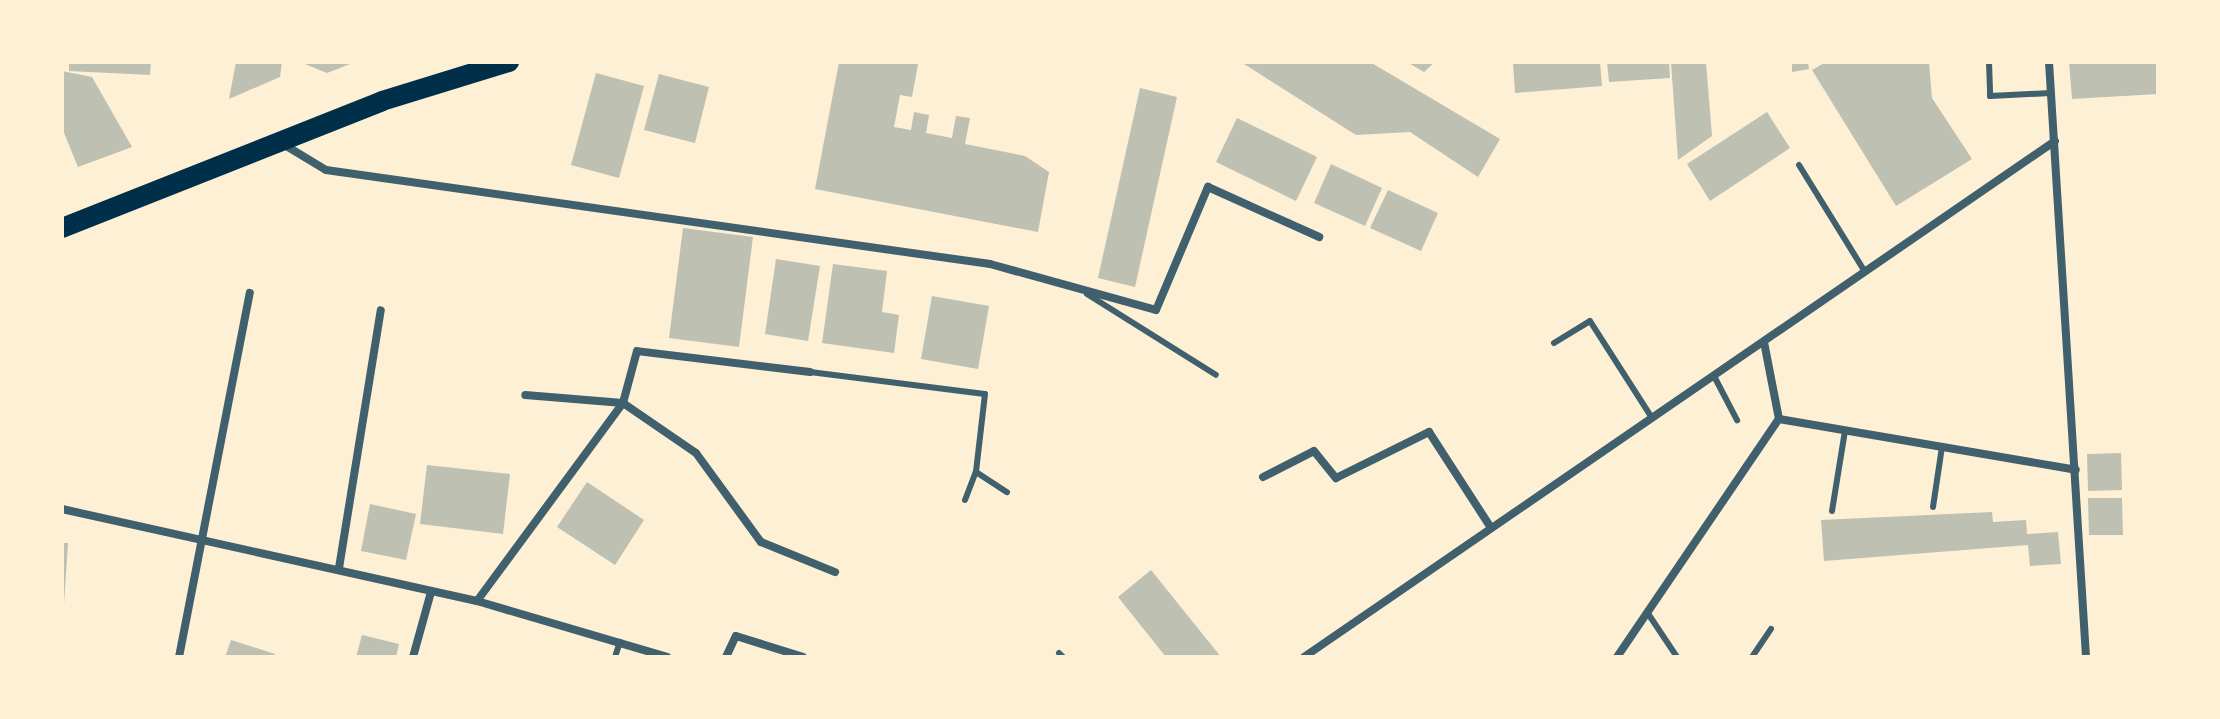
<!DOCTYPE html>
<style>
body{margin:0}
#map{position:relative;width:2220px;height:719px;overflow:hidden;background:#fdf0d5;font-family:"Public Sans",sans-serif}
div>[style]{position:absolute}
.building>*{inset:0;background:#bec0b2}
.service>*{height:6px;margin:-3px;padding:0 3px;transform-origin:3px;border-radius:3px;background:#3f606c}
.minor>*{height:8px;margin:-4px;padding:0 4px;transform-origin:4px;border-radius:4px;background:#3f606c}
.primary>*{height:20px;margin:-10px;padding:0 10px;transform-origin:10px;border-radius:10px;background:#003049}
span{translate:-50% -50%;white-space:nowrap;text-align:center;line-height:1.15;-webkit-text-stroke:8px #fdf0d5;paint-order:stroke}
.frame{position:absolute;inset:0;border:64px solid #fdf0d5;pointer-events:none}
</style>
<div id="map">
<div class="building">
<div style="clip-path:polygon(69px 62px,151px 62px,150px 75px,69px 71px)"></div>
<div style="clip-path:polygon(236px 62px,282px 62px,280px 77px,229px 99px)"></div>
<div style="clip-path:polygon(300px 62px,355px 62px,327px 73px)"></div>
<div style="clip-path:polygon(839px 62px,918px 64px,912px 97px,900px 95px,894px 127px,911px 130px,914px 112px,929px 115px,926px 133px,952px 138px,956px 116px,970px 118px,965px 144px,1025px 156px,1049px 172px,1038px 232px,815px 189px)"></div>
<div style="clip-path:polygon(1241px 62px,1370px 62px,1500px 139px,1478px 177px,1410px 132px,1356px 135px)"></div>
<div style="clip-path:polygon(1407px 62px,1435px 62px,1424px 72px)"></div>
<div style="clip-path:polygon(1513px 62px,1600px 62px,1602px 86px,1515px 93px)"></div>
<div style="clip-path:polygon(1607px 62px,1669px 62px,1670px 78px,1609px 82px)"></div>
<div style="clip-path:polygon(1671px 62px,1706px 62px,1712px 136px,1678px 160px)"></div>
<div style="clip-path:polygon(1792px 62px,1808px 62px,1809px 69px,1792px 72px)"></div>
<div style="clip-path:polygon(1826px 62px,1929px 62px,1932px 98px,1972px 159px,1896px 206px,1812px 70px)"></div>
<div style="clip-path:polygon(2069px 62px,2158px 62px,2158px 94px,2072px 99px)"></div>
<div style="clip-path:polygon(62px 71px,92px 77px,132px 147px,78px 167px,62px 128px)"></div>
<div style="clip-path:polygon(596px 73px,644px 86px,619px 178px,571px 165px)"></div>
<div style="clip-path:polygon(659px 74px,709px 87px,695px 143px,644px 130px)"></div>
<div style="clip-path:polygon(1140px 88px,1177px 97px,1135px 287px,1098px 278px)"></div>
<div style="clip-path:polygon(1767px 112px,1790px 148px,1710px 201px,1687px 164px)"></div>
<div style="clip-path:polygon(1237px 118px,1317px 157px,1296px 201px,1216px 162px)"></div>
<div style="clip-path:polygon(1331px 164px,1382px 188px,1365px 226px,1314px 203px)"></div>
<div style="clip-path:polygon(1388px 190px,1438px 213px,1421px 251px,1370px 228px)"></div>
<div style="clip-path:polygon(683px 228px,753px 237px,739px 347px,669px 338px)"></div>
<div style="clip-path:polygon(776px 259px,820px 266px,808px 341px,765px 334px)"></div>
<div style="clip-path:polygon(833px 264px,887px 271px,882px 312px,899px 315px,894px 353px,822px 343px)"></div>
<div style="clip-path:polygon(932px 296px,989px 306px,978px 369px,921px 359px)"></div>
<div style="clip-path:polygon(2121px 453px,2122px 490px,2088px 491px,2087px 454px)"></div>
<div style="clip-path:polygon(427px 465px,510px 474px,503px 534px,420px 524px)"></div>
<div style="clip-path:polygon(587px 482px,644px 520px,615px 565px,557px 527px)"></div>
<div style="clip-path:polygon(2088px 498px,2122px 498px,2123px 535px,2089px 535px)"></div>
<div style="clip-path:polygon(370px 504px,416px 514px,406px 560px,361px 551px)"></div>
<div style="clip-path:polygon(1992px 512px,1993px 522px,2026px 520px,2027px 534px,2058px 532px,2061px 564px,2030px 566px,2028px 545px,1824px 561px,1821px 520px)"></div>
<div style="clip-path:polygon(62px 543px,68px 543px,64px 604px,62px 604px)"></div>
<div style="clip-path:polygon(1151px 570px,1221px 657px,1166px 657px,1118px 597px)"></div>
<div style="clip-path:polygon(362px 635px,399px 644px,396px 657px,356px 657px)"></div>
<div style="clip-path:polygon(231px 640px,275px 654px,274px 657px,225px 657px)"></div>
</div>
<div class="service">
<div style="left:1989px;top:62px;width:34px;rotate:88deg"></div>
<div style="left:1990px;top:96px;width:61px;rotate:-2.8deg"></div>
<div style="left:1799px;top:165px;width:126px;rotate:58.3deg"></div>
<div style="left:1087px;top:294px;width:152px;rotate:32.1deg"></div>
<div style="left:1554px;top:343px;width:42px;rotate:-31.4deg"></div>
<div style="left:1590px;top:321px;width:115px;rotate:57.4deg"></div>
<div style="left:810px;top:372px;width:176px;rotate:7.2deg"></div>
<div style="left:985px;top:394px;width:79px;rotate:96.6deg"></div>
<div style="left:976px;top:472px;width:37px;rotate:33deg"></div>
<div style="left:1714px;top:376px;width:50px;rotate:62.4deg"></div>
<div style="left:965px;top:500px;width:30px;rotate:-69deg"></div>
<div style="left:1933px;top:507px;width:61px;rotate:-81.5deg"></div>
<div style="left:1832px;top:511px;width:81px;rotate:-80.8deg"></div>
<div style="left:1647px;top:612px;width:54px;rotate:56.3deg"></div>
<div style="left:1059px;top:653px;width:6px;rotate:45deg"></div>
<div style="left:615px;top:657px;width:16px;rotate:-72deg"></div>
<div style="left:1752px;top:657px;width:34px;rotate:-56deg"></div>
</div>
<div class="minor">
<div style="left:2049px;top:62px;width:596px;rotate:86.44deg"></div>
<div style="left:283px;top:144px;width:50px;rotate:31.2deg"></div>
<div style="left:326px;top:170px;width:671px;rotate:8.06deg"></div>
<div style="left:990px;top:264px;width:172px;rotate:15.5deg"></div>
<div style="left:1156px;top:310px;width:134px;rotate:-67.1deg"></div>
<div style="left:1208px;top:187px;width:122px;rotate:24.2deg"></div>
<div style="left:1764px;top:342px;width:78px;rotate:79deg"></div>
<div style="left:1779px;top:419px;width:301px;rotate:9.7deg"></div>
<div style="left:810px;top:372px;width:174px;rotate:-173.1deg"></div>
<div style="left:637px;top:351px;width:54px;rotate:105.1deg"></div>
<div style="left:623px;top:403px;width:88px;rotate:34.4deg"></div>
<div style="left:696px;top:453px;width:110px;rotate:53.9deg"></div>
<div style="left:761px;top:542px;width:80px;rotate:22.1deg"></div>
<div style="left:1263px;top:477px;width:57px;rotate:-27deg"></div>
<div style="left:1314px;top:451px;width:35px;rotate:51deg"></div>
<div style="left:1336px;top:478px;width:104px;rotate:-26.3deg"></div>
<div style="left:1429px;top:432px;width:114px;rotate:57.1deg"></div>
<div style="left:62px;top:509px;width:425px;rotate:12.5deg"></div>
<div style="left:477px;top:601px;width:198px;rotate:16.4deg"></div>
<div style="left:339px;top:568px;width:261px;rotate:-80.8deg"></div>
<div style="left:477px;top:601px;width:246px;rotate:-53.6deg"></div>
<div style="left:623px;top:403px;width:98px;rotate:-175.3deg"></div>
<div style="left:179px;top:657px;width:371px;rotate:-79deg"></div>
<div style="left:413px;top:657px;width:67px;rotate:-74.5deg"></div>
<div style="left:726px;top:657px;width:23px;rotate:-65deg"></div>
<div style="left:736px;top:636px;width:70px;rotate:17.4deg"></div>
<div style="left:1304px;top:657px;width:911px;rotate:-34.49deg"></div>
<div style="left:1617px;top:657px;width:288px;rotate:-55.8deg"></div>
</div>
<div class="primary">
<div style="left:62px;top:228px;width:344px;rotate:-21.6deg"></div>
<div style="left:382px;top:101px;width:133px;rotate:-17.1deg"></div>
</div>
<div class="frame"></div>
</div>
